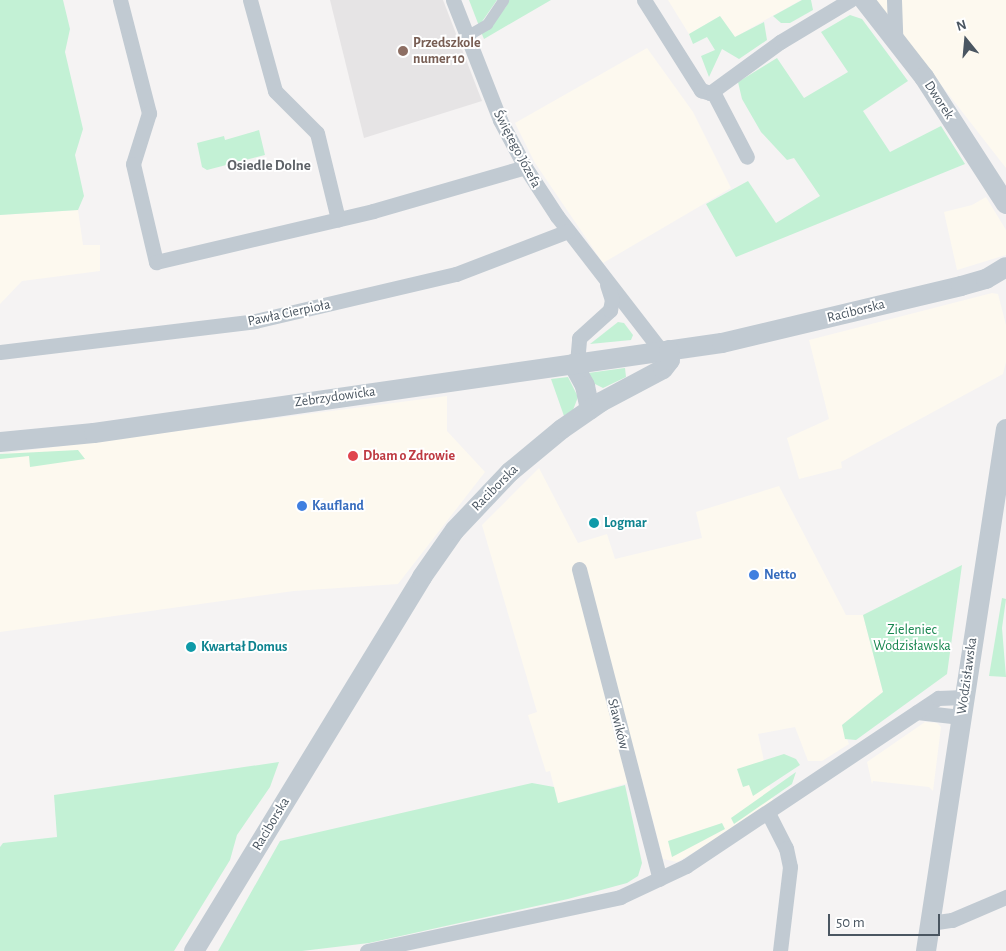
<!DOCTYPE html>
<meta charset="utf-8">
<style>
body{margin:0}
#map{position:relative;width:1006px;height:951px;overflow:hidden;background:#f5f3f3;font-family:"Alegreya Sans",sans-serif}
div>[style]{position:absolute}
.commercial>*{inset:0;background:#fdf9ef}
.education>*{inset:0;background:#e6e4e5}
.green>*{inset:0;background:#c3f1d5}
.pedestrian>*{height:11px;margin:-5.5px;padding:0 5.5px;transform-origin:5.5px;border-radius:5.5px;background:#c1cad2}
.minor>*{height:15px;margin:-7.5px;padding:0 7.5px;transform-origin:7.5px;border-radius:7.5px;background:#c1cad2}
.tertiary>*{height:20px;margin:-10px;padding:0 10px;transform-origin:10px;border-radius:10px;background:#c1cad2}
.dots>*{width:14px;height:14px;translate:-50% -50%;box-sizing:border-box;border:2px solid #fff;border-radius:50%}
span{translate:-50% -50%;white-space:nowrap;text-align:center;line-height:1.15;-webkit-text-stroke:4px #fff;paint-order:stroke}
.education-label{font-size:14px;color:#785e54;font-weight:700}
.left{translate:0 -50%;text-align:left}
.street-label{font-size:14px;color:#4a5661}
.health-label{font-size:14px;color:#be3a42;font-weight:700}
.shop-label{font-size:14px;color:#366cbe;font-weight:700}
.culture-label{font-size:14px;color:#0d838f;font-weight:700}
.park-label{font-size:14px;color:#17864f}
.neighbourhood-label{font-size:15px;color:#5f6368;font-weight:700}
.north{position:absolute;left:941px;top:15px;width:50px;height:50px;-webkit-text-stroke:4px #fff;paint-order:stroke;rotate:343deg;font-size:14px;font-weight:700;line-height:20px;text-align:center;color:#4a5661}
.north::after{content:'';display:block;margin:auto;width:18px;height:22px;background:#4a5661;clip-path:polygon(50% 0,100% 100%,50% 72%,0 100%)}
.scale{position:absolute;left:828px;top:914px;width:112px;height:22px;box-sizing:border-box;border:2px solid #4a5661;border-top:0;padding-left:6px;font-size:15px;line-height:18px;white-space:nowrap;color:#4a5661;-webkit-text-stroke:4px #fff;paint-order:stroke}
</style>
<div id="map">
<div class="commercial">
<div style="clip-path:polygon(668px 0,801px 0,735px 37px,720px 16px,689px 34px)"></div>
<div style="clip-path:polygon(875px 0,1006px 0,1006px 168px)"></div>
<div style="clip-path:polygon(647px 48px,693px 112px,731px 188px,603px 263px,535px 163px,515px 123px)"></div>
<div style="clip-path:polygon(986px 197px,1006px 230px,1006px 255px,957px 270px,944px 212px,972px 205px)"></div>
<div style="clip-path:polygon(78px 210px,83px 245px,100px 245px,100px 271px,22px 281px,0 304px,0 215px)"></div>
<div style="clip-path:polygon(992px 293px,998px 294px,1006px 325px,1006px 362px,1003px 374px,841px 462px,842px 468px,799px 479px,787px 438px,829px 419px,809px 340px)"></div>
<div style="clip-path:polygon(447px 396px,447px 431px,485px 472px,398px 584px,294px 591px,0 632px,0 454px)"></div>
<div style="clip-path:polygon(539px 468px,578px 543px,607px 534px,615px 559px,702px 538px,696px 512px,779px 486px,846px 615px,863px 615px,883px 692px,842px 725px,849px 744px,822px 761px,808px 761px,795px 727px,758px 734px,774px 806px,677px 862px,663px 859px,642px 779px,558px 803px,550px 771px,546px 772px,528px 715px,537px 712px,482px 525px)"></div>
<div style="clip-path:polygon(925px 722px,937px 723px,941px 727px,933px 791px,929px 787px,873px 781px,872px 784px,867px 762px)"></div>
</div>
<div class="education">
<div style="clip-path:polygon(330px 0,443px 0,482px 101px,364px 138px)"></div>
</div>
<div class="green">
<div style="clip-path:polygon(0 0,63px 0,70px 29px,65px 52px,83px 129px,75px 155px,84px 196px,78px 210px,0 215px)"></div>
<div style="clip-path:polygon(469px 0,497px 0,479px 26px)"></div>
<div style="clip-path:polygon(507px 0,551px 0,484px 39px,481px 32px,506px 7px)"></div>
<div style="clip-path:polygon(802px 0,811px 0,813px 10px,790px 23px,781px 23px,773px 16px)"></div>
<div style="clip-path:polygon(850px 15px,862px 19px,908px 81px,863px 111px,890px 152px,941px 126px,965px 164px,736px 257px,706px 204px,748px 181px,776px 223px,820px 196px,794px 158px,787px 160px,761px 132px,742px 99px,738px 82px,777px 58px,804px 98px,848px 72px,821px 32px)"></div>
<div style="clip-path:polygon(720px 16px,735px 37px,764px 22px,767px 40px,739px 59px,722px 49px,709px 77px,701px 56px,715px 50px,707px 37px,693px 44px,689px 34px)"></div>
<div style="clip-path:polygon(259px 130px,265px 155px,207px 170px,202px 167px,197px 143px,224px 136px,225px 140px)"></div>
<div style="clip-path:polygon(618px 322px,624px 323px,633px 335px,631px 340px,590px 344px)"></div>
<div style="clip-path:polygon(625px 368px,626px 377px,603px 388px,595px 384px,588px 373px)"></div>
<div style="clip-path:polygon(568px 377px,578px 397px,573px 410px,564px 416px,551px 379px)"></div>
<div style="clip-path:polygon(78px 450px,85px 459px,30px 467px,29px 456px,0 459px,0 454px)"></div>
<div style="clip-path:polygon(962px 565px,947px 674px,856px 740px,845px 739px,842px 725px,883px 692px,863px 615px)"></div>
<div style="clip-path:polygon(1002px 598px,1006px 599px,1002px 628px,1006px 677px,989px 676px)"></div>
<div style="clip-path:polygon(784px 754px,796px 759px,800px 765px,753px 796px,749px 785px,743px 787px,737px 769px)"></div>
<div style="clip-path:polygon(279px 762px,270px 787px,237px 835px,230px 860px,174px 951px,0 951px,0 847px,3px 843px,57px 837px,54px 795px)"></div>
<div style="clip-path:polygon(796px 772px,792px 784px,734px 824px,731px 818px)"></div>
<div style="clip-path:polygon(532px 783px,554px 787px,558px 803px,625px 785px,642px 863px,638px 876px,627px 883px,568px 899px,369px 943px,302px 951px,218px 951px,280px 841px)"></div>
<div style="clip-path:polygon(722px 823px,725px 829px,672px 857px,668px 841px)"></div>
</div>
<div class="pedestrian">
<div style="left:468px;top:35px;width:22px;rotate:-30deg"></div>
<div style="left:487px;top:24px;width:29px;rotate:-56deg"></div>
</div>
<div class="minor">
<div style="left:120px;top:0;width:117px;rotate:75.6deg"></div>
<div style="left:149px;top:113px;width:53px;rotate:107.4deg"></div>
<div style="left:133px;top:164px;width:101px;rotate:76.8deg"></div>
<div style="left:156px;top:262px;width:223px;rotate:-13.2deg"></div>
<div style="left:373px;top:211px;width:158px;rotate:-16.1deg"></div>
<div style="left:250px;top:0;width:94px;rotate:74.6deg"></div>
<div style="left:275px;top:91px;width:59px;rotate:45deg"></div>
<div style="left:317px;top:133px;width:89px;rotate:76.3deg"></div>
<div style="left:453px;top:0;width:129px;rotate:68.6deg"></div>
<div style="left:500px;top:120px;width:53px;rotate:62deg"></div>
<div style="left:525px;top:167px;width:59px;rotate:56.9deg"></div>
<div style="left:557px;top:216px;width:172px;rotate:52.3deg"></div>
<div style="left:644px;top:0;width:107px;rotate:57.7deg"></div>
<div style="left:701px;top:90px;width:9px;rotate:18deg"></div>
<div style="left:710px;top:93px;width:87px;rotate:-36.1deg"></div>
<div style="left:780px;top:42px;width:82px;rotate:-31deg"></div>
<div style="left:894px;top:0;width:38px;rotate:88deg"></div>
<div style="left:713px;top:92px;width:73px;rotate:62.4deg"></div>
<div style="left:0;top:352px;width:257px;rotate:-6.9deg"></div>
<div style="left:255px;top:321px;width:206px;rotate:-13.2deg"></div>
<div style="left:456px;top:274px;width:120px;rotate:-21deg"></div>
<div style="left:577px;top:363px;width:25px;rotate:-85deg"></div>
<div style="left:579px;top:338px;width:42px;rotate:-42.1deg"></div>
<div style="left:610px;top:310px;width:10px;rotate:-79deg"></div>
<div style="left:612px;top:300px;width:16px;rotate:-108deg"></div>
<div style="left:579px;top:569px;width:320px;rotate:75.4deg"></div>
<div style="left:917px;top:712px;width:44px;rotate:6.5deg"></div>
<div style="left:768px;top:813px;width:39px;rotate:63deg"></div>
<div style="left:786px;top:848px;width:19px;rotate:78deg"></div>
<div style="left:790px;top:867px;width:85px;rotate:96.8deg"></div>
<div style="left:930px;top:923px;width:22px;rotate:-8deg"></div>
<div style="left:952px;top:920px;width:59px;rotate:-23.1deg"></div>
<div style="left:367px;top:951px;width:259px;rotate:-12deg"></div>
<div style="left:620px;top:897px;width:73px;rotate:-25.2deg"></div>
<div style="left:686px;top:866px;width:303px;rotate:-33.7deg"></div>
<div style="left:938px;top:698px;width:26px;rotate:-2deg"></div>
</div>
<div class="tertiary">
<div style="left:864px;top:0;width:98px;rotate:52.1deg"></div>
<div style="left:924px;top:77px;width:151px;rotate:57.2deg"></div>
<div style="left:573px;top:364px;width:25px;rotate:61deg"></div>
<div style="left:585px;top:386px;width:24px;rotate:78deg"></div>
<div style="left:0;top:442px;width:94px;rotate:-5.5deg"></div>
<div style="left:94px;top:433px;width:634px;rotate:-8.16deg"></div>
<div style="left:722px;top:343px;width:246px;rotate:-13.4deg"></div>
<div style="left:961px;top:286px;width:26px;rotate:-16deg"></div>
<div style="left:986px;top:279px;width:23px;rotate:-31deg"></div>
<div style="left:194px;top:951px;width:438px;rotate:-58.6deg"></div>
<div style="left:422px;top:577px;width:57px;rotate:-54.9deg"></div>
<div style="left:455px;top:530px;width:80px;rotate:-46.5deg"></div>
<div style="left:510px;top:472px;width:67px;rotate:-39.6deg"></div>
<div style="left:562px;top:429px;width:47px;rotate:-34.7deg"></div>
<div style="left:601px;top:402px;width:70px;rotate:-28deg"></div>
<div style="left:663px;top:369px;width:11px;rotate:-52deg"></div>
<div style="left:670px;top:360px;width:10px;rotate:-96deg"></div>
<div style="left:926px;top:951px;width:528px;rotate:-81.29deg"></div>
</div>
<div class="dots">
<div style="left:403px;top:51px;background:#8d6e63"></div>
<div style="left:353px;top:456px;background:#e0444e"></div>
<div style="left:302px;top:506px;background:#3f7fe0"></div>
<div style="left:594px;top:523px;background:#0f9aa8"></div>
<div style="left:754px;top:575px;background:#3f7fe0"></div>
<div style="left:191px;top:647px;background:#0f9aa8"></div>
</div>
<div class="education-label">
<span class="left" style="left:413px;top:51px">Przedszkole<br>numer 10</span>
</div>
<div class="street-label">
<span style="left:939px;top:100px;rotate:57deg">Dworek</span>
<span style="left:517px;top:149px;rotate:62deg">Świętego Józefa</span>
<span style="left:856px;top:311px;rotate:-14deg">Raciborska</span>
<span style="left:289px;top:313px;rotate:-12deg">Pawła Cierpioła</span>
<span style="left:335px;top:397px;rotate:-8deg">Zebrzydowicka</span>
<span style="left:495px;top:488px;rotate:-45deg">Raciborska</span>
<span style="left:967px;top:676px;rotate:-82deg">Wodzisławska</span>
<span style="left:618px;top:724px;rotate:76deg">Sławików</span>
<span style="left:271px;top:824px;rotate:-59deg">Raciborska</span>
</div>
<div class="health-label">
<span class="left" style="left:363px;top:456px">Dbam o Zdrowie</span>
</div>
<div class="shop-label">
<span class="left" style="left:312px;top:506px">Kaufland</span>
<span class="left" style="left:764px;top:575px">Netto</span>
</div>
<div class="culture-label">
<span class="left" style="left:604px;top:523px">Logmar</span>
<span class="left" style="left:201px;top:647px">Kwartał Domus</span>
</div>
<div class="park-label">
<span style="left:912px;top:638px">Zieleniec<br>Wodzisławska</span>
</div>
<div class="neighbourhood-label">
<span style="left:269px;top:166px">Osiedle Dolne</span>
</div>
<div class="north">N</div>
<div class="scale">50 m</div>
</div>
